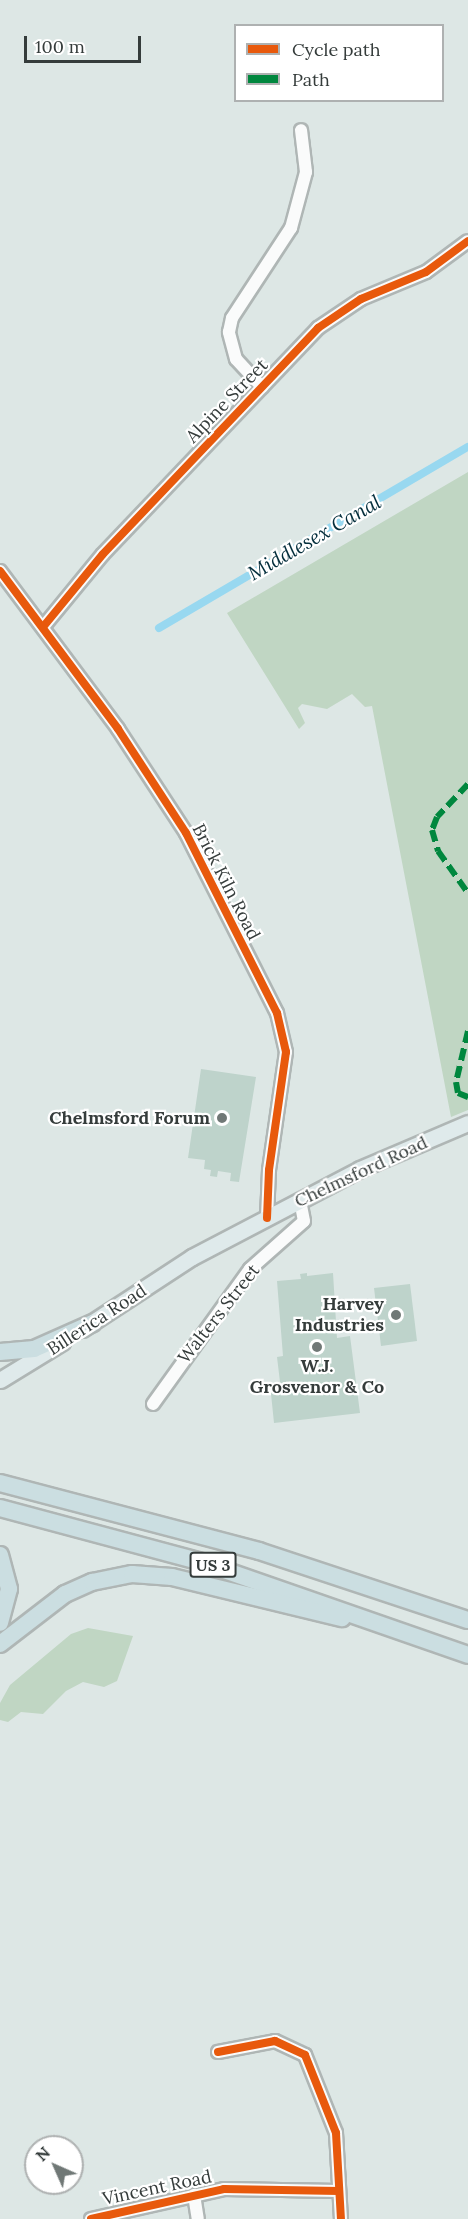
<!DOCTYPE html>
<style>
body{margin:0}
#map{position:relative;width:468px;height:2219px;overflow:hidden;background:#dde7e5;font-family:Lora,serif}
div>[style]{position:absolute}
.green>*{inset:0;background:#c0d6c3}
.canal>*{height:8px;margin:-4px;padding:0 4px;transform-origin:4px;border-radius:4px;background:#98d8f0}
.building>*{inset:0;background:#bed3cb}
.roads{filter:drop-shadow(2px 0 #afb6b5) drop-shadow(-2px 0 #afb6b5) drop-shadow(0 2px #afb6b5) drop-shadow(0 -2px #afb6b5)}
.minor>*{height:12px;margin:-6px;padding:0 6px;transform-origin:6px;border-radius:6px;background:#fafbfb}
.major>*{height:15px;margin:-7.5px;padding:0 7.5px;transform-origin:7.5px;border-radius:7.5px;background:#dfeaeb}
.highway>*{height:16px;margin:-8px;padding:0 8px;transform-origin:8px;border-radius:8px;background:#cbdee1}
.quiet>*{height:6px;margin-top:-3px;transform-origin:0;background:repeating-linear-gradient(90deg,#00873e 0 12px,transparent 0 18px)}
.cycleway>*{height:8px;margin:-4px;padding:0 4px;transform-origin:4px;border-radius:4px;background:#e8590c}
.dots>*{width:16px;height:16px;translate:-50% -50%;box-sizing:border-box;border:3px solid #fff;border-radius:50%}
span{translate:-50% -50%;white-space:nowrap;text-align:center;line-height:1.15;-webkit-text-stroke:4.5px #fff;paint-order:stroke}
.shield-label span{padding:2px 4px;background:#fff;border:2px solid;border-radius:4px;-webkit-text-stroke-width:0}
.shield-label{font-size:16px;color:#353c3b;font-weight:700}
.street-label{font-size:18px;color:#353c3b}
.poi-label{font-size:18px;color:#353c3b;font-weight:700}
.right{translate:-100% -50%;text-align:right}
.water-label{font-size:20px;color:#042e3c;font-style:italic}
.legend{position:absolute;left:234px;top:24px;width:210px;height:78px;box-sizing:border-box;background:#fff;border:2px solid #aeb1b1;margin:0;padding:8px 10px;list-style:none;font-size:18px;color:#353c3b}
.legend li{display:flex;align-items:center;gap:12px;height:30px}
.legend b{width:30px;border:2px solid #aeb1b1}
.north{position:absolute;left:24px;top:2135px;width:60px;height:60px;box-sizing:border-box;background:#fff;border:2px solid #aeb1b1;border-radius:50%;rotate:315deg;font-size:16px;font-weight:700;line-height:24px;text-align:center;color:#353c3b}
.north::after{content:'';display:block;margin:auto;width:21px;height:27px;background:#707876;clip-path:polygon(50% 0,100% 100%,50% 72%,0 100%)}
.scale{position:absolute;left:24px;top:36px;width:117px;height:27px;box-sizing:border-box;border:3px solid #353c3b;border-top:0;padding-left:8px;font-size:18px;line-height:21px;white-space:nowrap;color:#353c3b;-webkit-text-stroke:4px #fff;paint-order:stroke}
</style>
<div id="map">
<div class="green">
<div style="clip-path:polygon(468px 472px,468px 1110px,451px 1117px,372px 706px,365px 707px,352px 694px,327px 709px,302px 704px,298px 708px,305px 723px,299px 729px,227px 613px)"></div>
<div style="clip-path:polygon(88px 1628px,133px 1636px,117px 1681px,104px 1687px,83px 1682px,66px 1691px,43px 1714px,21px 1712px,8px 1722px,0 1720px,0 1703px,10px 1685px,71px 1634px)"></div>
</div>
<div class="canal">
<div style="left:159px;top:628px;width:358px;rotate:-30.4deg"></div>
</div>
<div class="building">
<div style="clip-path:polygon(201px 1069px,256px 1077px,239px 1182px,230px 1181px,231px 1173px,218px 1171px,217px 1177px,210px 1176px,211px 1170px,204px 1169px,205px 1160px,188px 1158px)"></div>
<div style="clip-path:polygon(307px 1273px,307px 1276px,333px 1273px,337px 1338px,350px 1336px,360px 1413px,274px 1423px,270px 1384px,280px 1382px,277px 1357px,283px 1356px,277px 1281px,301px 1279px,300px 1274px)"></div>
<div style="clip-path:polygon(410px 1284px,417px 1341px,381px 1346px,374px 1288px)"></div>
</div>
<div class="roads">
<div class="minor">
<div style="left:262px;top:387px;width:38px;rotate:-133deg"></div>
<div style="left:236px;top:359px;width:28px;rotate:-105deg"></div>
<div style="left:229px;top:332px;width:14px;rotate:-78deg"></div>
<div style="left:232px;top:318px;width:108px;rotate:-56.8deg"></div>
<div style="left:291px;top:228px;width:58px;rotate:-75deg"></div>
<div style="left:306px;top:172px;width:42px;rotate:-96.8deg"></div>
<div style="left:0;top:571px;width:197px;rotate:53.2deg"></div>
<div style="left:118px;top:729px;width:124px;rotate:56.8deg"></div>
<div style="left:186px;top:833px;width:202px;rotate:63.2deg"></div>
<div style="left:277px;top:1013px;width:40px;rotate:77deg"></div>
<div style="left:286px;top:1052px;width:119px;rotate:98.2deg"></div>
<div style="left:269px;top:1170px;width:48px;rotate:92.4deg"></div>
<div style="left:43px;top:627px;width:94px;rotate:-50.6deg"></div>
<div style="left:103px;top:554px;width:312px;rotate:-46.4deg"></div>
<div style="left:318px;top:328px;width:52px;rotate:-34deg"></div>
<div style="left:361px;top:299px;width:70px;rotate:-22.6deg"></div>
<div style="left:426px;top:272px;width:52px;rotate:-36.4deg"></div>
<div style="left:153px;top:1404px;width:166px;rotate:-54.3deg"></div>
<div style="left:250px;top:1269px;width:72px;rotate:-41.6deg"></div>
<div style="left:304px;top:1221px;width:21px;rotate:-101deg"></div>
<div style="left:218px;top:2052px;width:58px;rotate:-10.9deg"></div>
<div style="left:275px;top:2041px;width:33px;rotate:25deg"></div>
<div style="left:305px;top:2055px;width:84px;rotate:68.3deg"></div>
<div style="left:336px;top:2133px;width:86px;rotate:86.7deg"></div>
<div style="left:194px;top:2195px;width:24px;rotate:81deg"></div>
<div style="left:91px;top:2219px;width:136px;rotate:-12.7deg"></div>
<div style="left:224px;top:2189px;width:115px;rotate:1deg"></div>
</div>
<div class="major">
<div style="left:82px;top:1329px;width:131px;rotate:-33.2deg"></div>
<div style="left:192px;top:1257px;width:190px;rotate:-27.6deg"></div>
<div style="left:360px;top:1169px;width:117px;rotate:-23.1deg"></div>
<div style="left:0;top:1380px;width:73px;rotate:-31.5deg"></div>
</div>
<div class="highway">
<div style="left:0;top:1352px;width:34px;rotate:-5deg"></div>
<div style="left:34px;top:1349px;width:64px;rotate:-23.8deg"></div>
<div style="left:0;top:1483px;width:268px;rotate:14.7deg"></div>
<div style="left:259px;top:1551px;width:220px;rotate:18.3deg"></div>
<div style="left:0;top:1508px;width:208px;rotate:15deg"></div>
<div style="left:201px;top:1562px;width:283px;rotate:19.2deg"></div>
<div style="left:0;top:1555px;width:35px;rotate:75deg"></div>
<div style="left:9px;top:1589px;width:35px;rotate:105deg"></div>
<div style="left:0;top:1644px;width:82px;rotate:-37.6deg"></div>
<div style="left:65px;top:1594px;width:30px;rotate:-24deg"></div>
<div style="left:92px;top:1582px;width:41px;rotate:-11.3deg"></div>
<div style="left:132px;top:1574px;width:40px;rotate:4.3deg"></div>
<div style="left:172px;top:1577px;width:175px;rotate:13.6deg"></div>
</div>
</div>
<div class="quiet">
<div style="left:468px;top:784px;width:45px;rotate:133.2deg"></div>
<div style="left:437px;top:817px;width:14px;rotate:111deg"></div>
<div style="left:432px;top:830px;width:22px;rotate:74deg"></div>
<div style="left:438px;top:851px;width:52px;rotate:54.5deg"></div>
<div style="left:468px;top:1031px;width:52px;rotate:103.2deg"></div>
<div style="left:456px;top:1082px;width:11px;rotate:80deg"></div>
<div style="left:458px;top:1093px;width:11px;rotate:22deg"></div>
</div>
<div class="cycleway">
<div style="left:0;top:571px;width:197px;rotate:53.2deg"></div>
<div style="left:118px;top:729px;width:124px;rotate:56.8deg"></div>
<div style="left:186px;top:833px;width:202px;rotate:63.2deg"></div>
<div style="left:277px;top:1013px;width:40px;rotate:77deg"></div>
<div style="left:286px;top:1052px;width:119px;rotate:98.2deg"></div>
<div style="left:269px;top:1170px;width:48px;rotate:92.4deg"></div>
<div style="left:43px;top:627px;width:94px;rotate:-50.6deg"></div>
<div style="left:103px;top:554px;width:312px;rotate:-46.4deg"></div>
<div style="left:318px;top:328px;width:52px;rotate:-34deg"></div>
<div style="left:361px;top:299px;width:70px;rotate:-22.6deg"></div>
<div style="left:426px;top:272px;width:52px;rotate:-36.4deg"></div>
<div style="left:218px;top:2052px;width:58px;rotate:-10.9deg"></div>
<div style="left:275px;top:2041px;width:33px;rotate:25deg"></div>
<div style="left:305px;top:2055px;width:84px;rotate:68.3deg"></div>
<div style="left:336px;top:2133px;width:86px;rotate:86.7deg"></div>
<div style="left:91px;top:2219px;width:136px;rotate:-12.7deg"></div>
<div style="left:224px;top:2189px;width:115px;rotate:1deg"></div>
</div>
<div class="dots">
<div style="left:222px;top:1118px;background:#707876"></div>
<div style="left:396px;top:1315px;background:#707876"></div>
<div style="left:317px;top:1347px;background:#707876"></div>
</div>
<div class="shield-label">
<span style="left:213px;top:1565px">US 3</span>
</div>
<div class="street-label">
<span style="left:227px;top:401px;rotate:-46deg">Alpine Street</span>
<span style="left:226px;top:882px;rotate:63deg">Brick Kiln Road</span>
<span style="left:361px;top:1172px;rotate:-25deg">Chelmsford Road</span>
<span style="left:219px;top:1314px;rotate:-52deg">Walters Street</span>
<span style="left:97px;top:1320px;rotate:-33deg">Billerica Road</span>
<span style="left:157px;top:2188px;rotate:-12deg">Vincent Road</span>
</div>
<div class="poi-label">
<span class="right" style="left:210px;top:1118px">Chelmsford Forum</span>
<span class="right" style="left:384px;top:1315px">Harvey<br>Industries</span>
<span style="left:317px;top:1377px">W.J.<br>Grosvenor &amp; Co</span>
</div>
<div class="water-label">
<span style="left:314px;top:537px;rotate:-30deg">Middlesex Canal</span>
</div>
<ul class="legend">
<li><b style="height:8px;background:#e8590c"></b>Cycle path</li>
<li><b style="height:8px;background:#00873e"></b>Path</li>
</ul>
<div class="north">N</div>
<div class="scale">100 m</div>
</div>
